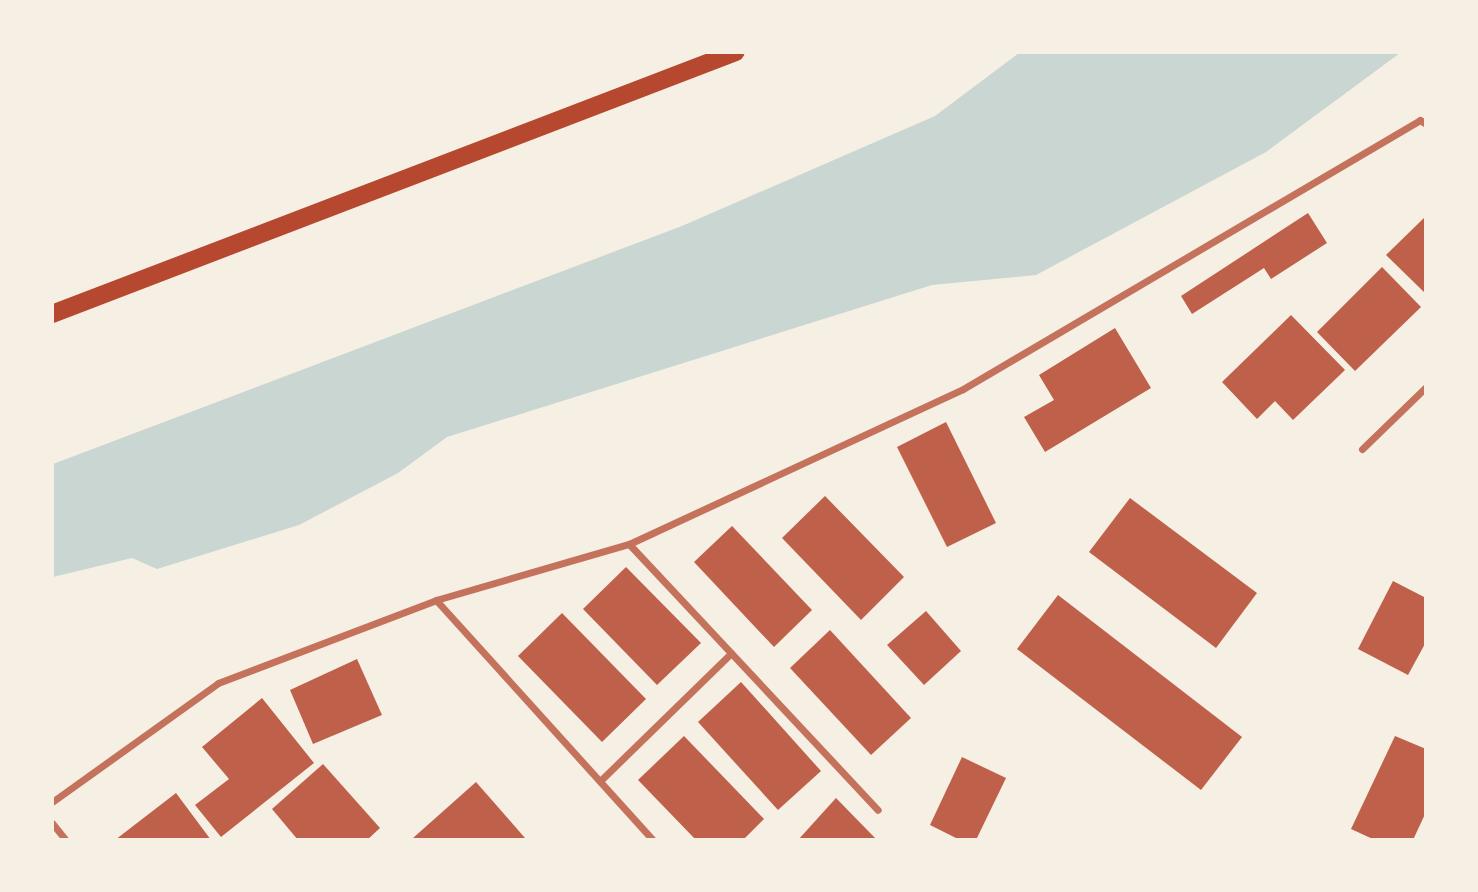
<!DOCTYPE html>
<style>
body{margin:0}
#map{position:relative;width:1478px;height:892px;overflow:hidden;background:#f6efe4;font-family:Inter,sans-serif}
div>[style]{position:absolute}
.water>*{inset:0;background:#c9d6d2}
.building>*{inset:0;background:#bf614a}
.minor>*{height:7px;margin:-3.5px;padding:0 3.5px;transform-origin:3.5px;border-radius:3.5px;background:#c5725c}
.primary>*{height:18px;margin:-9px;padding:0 9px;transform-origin:9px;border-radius:9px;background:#b5482f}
span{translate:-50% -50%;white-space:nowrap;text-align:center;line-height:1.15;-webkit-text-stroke:6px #f6efe4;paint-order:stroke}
.frame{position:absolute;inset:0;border:54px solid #f6efe4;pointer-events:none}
</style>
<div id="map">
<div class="water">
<div style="clip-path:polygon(1019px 53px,1400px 53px,1266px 152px,1036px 275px,932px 285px,447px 437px,398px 473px,299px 525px,157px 569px,132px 558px,53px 577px,53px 464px,682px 226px,935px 116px)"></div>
</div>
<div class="building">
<div style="clip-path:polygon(1308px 213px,1327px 243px,1271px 279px,1264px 268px,1192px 314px,1181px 296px)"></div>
<div style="clip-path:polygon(1426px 216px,1426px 294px,1386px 255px)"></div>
<div style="clip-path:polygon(1382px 267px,1421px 307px,1355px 371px,1317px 332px)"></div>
<div style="clip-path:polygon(1291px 315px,1345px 370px,1293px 420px,1275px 401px,1257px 419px,1222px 382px)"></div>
<div style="clip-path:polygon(1115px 328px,1151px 388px,1045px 452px,1024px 417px,1054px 400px,1039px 375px)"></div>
<div style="clip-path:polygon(946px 422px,996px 523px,947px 547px,897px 447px)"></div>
<div style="clip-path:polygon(825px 496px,904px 577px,861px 620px,782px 538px)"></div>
<div style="clip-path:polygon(1130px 498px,1257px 593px,1216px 648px,1089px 552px)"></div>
<div style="clip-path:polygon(732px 526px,812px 610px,774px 647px,694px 562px)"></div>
<div style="clip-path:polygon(626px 567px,701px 643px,657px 685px,583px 609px)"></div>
<div style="clip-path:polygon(1393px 581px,1426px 598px,1426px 642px,1408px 675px,1358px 649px)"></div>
<div style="clip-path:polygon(1058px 595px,1242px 737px,1201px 790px,1017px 649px)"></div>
<div style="clip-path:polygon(926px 611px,961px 651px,924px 685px,887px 645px)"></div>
<div style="clip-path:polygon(562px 613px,646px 699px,602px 742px,518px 656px)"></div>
<div style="clip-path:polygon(830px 630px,911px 718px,871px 755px,790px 668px)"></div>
<div style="clip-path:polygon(357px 659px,382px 715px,313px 744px,290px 690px)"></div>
<div style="clip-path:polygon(741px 682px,821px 771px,778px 810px,698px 722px)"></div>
<div style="clip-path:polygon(262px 698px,314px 763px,221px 837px,195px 805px,229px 779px,202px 747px)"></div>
<div style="clip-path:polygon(684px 736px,764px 819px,743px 840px,696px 840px,638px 780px)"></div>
<div style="clip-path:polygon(1395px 736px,1426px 749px,1426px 812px,1413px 840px,1375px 840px,1351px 829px)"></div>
<div style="clip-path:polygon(962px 757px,1006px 778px,976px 840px,960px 840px,930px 825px)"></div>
<div style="clip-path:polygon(323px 764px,380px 828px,367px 840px,298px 840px,272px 809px)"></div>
<div style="clip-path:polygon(476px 782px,525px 838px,414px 840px,413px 838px)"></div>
<div style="clip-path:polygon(176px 793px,211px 840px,115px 840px)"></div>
<div style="clip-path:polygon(836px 798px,877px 840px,798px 840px)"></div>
</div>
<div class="minor">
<div style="left:1362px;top:449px;width:89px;rotate:-44.1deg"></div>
<div style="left:629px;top:544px;width:364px;rotate:46.9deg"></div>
<div style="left:436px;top:600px;width:324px;rotate:47.9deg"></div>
<div style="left:600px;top:781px;width:183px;rotate:-44.3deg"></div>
<div style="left:52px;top:802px;width:204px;rotate:-35.6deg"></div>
<div style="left:218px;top:683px;width:233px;rotate:-20.8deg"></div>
<div style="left:436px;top:600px;width:201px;rotate:-16.2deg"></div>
<div style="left:629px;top:544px;width:368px;rotate:-24.9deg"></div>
<div style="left:963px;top:389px;width:530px;rotate:-30.48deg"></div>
<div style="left:1420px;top:120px;width:7px;rotate:34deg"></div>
<div style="left:52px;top:823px;width:22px;rotate:51deg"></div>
</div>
<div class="primary">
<div style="left:52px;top:314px;width:732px;rotate:-20.96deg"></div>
</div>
<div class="frame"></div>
</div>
